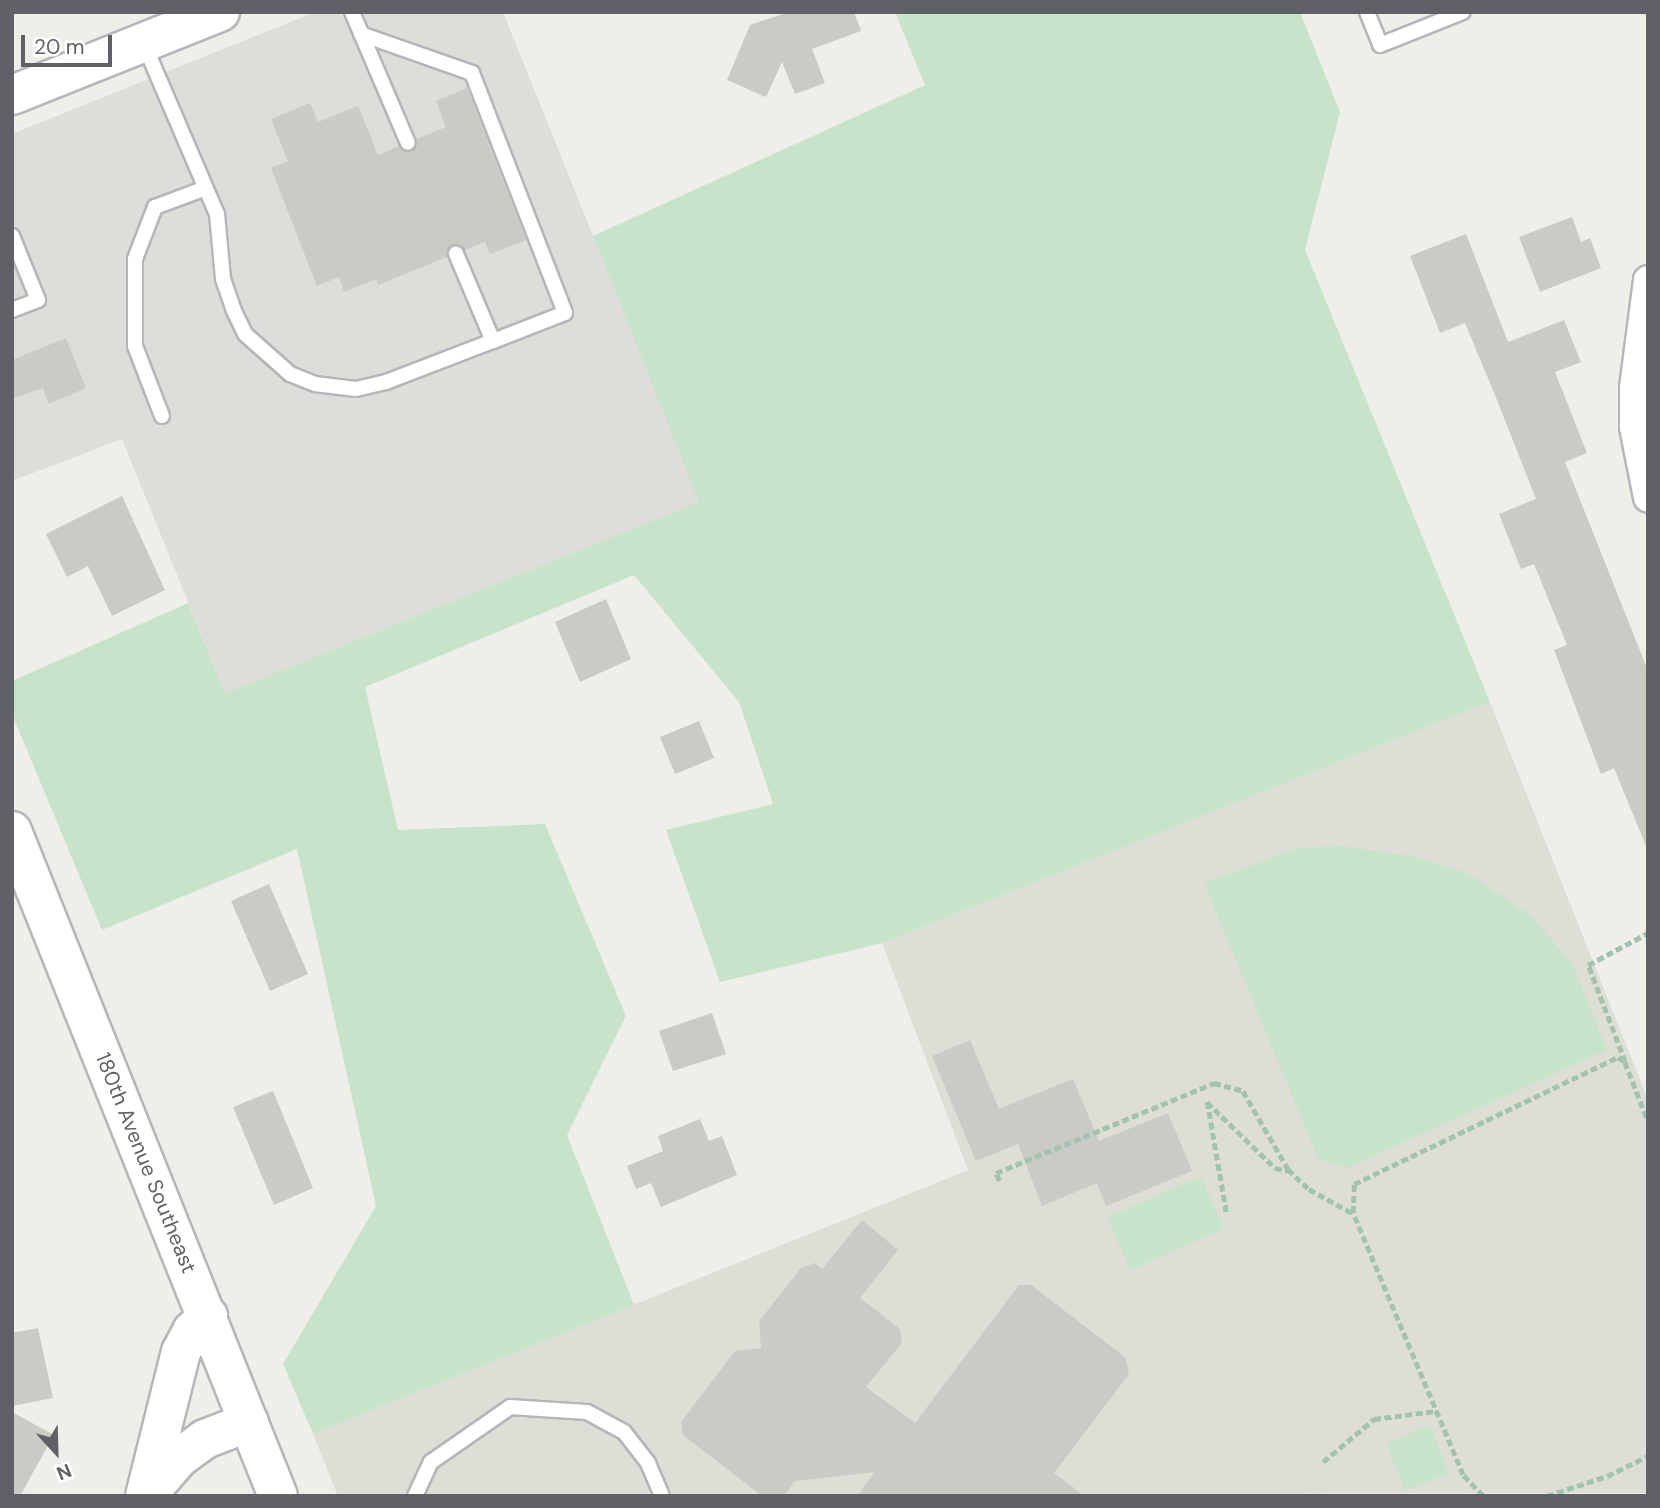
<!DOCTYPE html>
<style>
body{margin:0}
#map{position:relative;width:1660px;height:1508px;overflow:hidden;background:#efeee8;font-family:"DM Sans",sans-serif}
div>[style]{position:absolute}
.industrial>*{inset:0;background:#deddda}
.education>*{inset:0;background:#dfded6}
.green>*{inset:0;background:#c7e4cb}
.building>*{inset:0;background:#cbcac4}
.path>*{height:4.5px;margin-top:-2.25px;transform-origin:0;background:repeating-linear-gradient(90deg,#a1c4af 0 7px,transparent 0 10.5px)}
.roads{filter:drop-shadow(2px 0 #b5b6ba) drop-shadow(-2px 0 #b5b6ba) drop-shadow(0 2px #b5b6ba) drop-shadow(0 -2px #b5b6ba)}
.lane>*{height:14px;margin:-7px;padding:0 7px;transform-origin:7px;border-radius:7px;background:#fff}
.street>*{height:28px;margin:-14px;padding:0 14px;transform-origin:14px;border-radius:14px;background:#fff}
.secondary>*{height:38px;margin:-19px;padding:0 19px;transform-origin:19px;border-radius:19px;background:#fff}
span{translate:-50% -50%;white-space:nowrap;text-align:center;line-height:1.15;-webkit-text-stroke:5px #fff;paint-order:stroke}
.street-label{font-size:21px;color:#5f6166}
.frame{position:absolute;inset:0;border:14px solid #5f6166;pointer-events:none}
.north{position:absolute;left:21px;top:1417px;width:70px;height:70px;-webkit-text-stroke:5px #fff;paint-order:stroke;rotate:158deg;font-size:19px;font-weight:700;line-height:28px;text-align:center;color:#5f6166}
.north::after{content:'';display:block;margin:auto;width:24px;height:32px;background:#5f6166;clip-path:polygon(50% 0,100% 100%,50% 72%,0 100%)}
.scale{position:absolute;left:21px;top:35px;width:91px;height:32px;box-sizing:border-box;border:4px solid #5f6166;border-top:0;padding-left:9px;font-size:21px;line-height:24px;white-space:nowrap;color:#5f6166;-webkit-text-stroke:5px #fff;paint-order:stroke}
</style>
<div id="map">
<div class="industrial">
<div style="clip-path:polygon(315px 12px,503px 12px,700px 502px,225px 693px,122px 439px,12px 481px,12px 134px)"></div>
</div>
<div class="education">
<div style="clip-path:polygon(1490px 702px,1648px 1100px,1648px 1493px,338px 1496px,313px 1434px,968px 1170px,882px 943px)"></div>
</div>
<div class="green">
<div style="clip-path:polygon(895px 12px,1300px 12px,1340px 112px,1305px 250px,1490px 702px,882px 943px,720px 982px,666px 830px,773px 804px,739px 702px,634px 575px,365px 687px,398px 830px,545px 824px,626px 1016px,567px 1135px,634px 1305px,313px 1434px,283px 1364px,376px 1206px,297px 849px,102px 930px,12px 714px,12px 681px,188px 603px,225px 693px,699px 502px,593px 236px,925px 85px)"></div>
<div style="clip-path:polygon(1342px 846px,1413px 856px,1467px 873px,1529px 914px,1572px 963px,1607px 1050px,1347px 1168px,1318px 1159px,1204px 883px,1297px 848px)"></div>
<div style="clip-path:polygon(1201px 1176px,1224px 1229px,1130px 1270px,1107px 1217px)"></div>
<div style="clip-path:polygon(1430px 1425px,1449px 1473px,1405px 1491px,1386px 1443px)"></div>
</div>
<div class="building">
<div style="clip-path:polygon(789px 12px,854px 12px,861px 31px,812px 49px,825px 83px,795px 94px,782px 62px,766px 97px,727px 80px,750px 25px)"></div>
<div style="clip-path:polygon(467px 88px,526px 240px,490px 254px,485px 242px,465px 250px,453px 245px,447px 257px,378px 285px,376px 279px,344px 292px,339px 277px,317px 286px,271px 168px,288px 161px,271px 119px,310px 103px,318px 122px,358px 106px,378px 155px,399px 146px,411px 152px,417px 139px,446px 127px,436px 101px)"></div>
<div style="clip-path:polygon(1572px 217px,1581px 242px,1590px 238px,1601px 268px,1540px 292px,1519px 237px)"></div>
<div style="clip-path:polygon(1466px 234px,1508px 342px,1564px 320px,1581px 362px,1555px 372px,1587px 453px,1565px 462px,1648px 671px,1648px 851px,1614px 768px,1601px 774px,1554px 650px,1567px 645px,1534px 564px,1521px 569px,1499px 514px,1536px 499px,1495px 395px,1465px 323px,1440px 333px,1410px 256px)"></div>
<div style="clip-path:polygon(66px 338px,86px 388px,49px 404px,43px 388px,12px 399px,12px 360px)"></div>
<div style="clip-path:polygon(122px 496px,165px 590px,112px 616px,88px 566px,67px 577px,46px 534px)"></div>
<div style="clip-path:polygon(606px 599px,631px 659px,580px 682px,555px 622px)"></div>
<div style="clip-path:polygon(699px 721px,714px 758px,675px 774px,660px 737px)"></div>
<div style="clip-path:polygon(269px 884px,308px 974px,270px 991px,231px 901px)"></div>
<div style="clip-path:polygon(712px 1013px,726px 1054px,673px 1071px,659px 1031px)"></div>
<div style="clip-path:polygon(970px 1040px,999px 1109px,1073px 1079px,1099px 1141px,1168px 1113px,1192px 1171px,1106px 1206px,1097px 1183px,1042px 1206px,1018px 1144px,976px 1161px,932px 1056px)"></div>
<div style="clip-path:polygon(273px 1091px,313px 1188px,274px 1205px,233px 1107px)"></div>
<div style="clip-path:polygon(700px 1119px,709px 1141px,722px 1136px,737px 1175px,661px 1207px,651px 1183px,636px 1189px,627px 1166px,663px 1151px,658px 1136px)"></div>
<div style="clip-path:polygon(862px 1220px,898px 1250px,860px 1298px,900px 1329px,902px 1343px,866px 1387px,915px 1423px,1019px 1285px,1031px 1285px,1126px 1358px,1129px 1374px,1054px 1473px,1085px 1496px,857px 1496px,875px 1472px,795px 1481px,784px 1496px,762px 1496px,683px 1435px,681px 1422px,735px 1351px,761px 1348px,759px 1321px,801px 1268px,815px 1263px,822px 1269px)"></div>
<div style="clip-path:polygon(38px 1328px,53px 1398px,12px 1406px,12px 1333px)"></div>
<div style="clip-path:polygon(12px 1412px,54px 1435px,20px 1496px,12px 1496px)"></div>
</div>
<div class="path">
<div style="left:1625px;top:1062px;width:104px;rotate:-110.9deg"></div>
<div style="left:1588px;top:965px;width:68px;rotate:-28.1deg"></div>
<div style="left:999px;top:1181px;width:9px;rotate:-111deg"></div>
<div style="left:996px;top:1173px;width:236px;rotate:-22.4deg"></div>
<div style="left:1214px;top:1083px;width:30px;rotate:15deg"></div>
<div style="left:1243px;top:1091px;width:90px;rotate:60deg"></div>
<div style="left:1288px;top:1169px;width:29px;rotate:44deg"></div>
<div style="left:1309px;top:1189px;width:49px;rotate:29.2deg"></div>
<div style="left:1226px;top:1212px;width:112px;rotate:-99.8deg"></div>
<div style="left:1207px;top:1102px;width:95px;rotate:44.1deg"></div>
<div style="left:1275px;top:1168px;width:15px;rotate:11deg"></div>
<div style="left:1323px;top:1462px;width:67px;rotate:-40.1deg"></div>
<div style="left:1374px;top:1419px;width:63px;rotate:-7.4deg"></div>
<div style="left:1483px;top:1496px;width:29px;rotate:-134deg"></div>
<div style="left:1463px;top:1475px;width:284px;rotate:-112.8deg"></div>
<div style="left:1353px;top:1213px;width:29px;rotate:-88deg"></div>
<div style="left:1354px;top:1184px;width:293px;rotate:-25.7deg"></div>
<div style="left:1618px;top:1057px;width:9px;rotate:36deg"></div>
<div style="left:1625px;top:1062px;width:63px;rotate:68.7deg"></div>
<div style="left:1547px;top:1496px;width:63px;rotate:-18.4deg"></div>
<div style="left:1607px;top:1476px;width:46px;rotate:-26deg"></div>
</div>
<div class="roads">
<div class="lane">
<div style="left:352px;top:12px;width:142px;rotate:66.9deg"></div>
<div style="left:1367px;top:12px;width:35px;rotate:68deg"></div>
<div style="left:1380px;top:45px;width:89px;rotate:-21.7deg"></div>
<div style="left:361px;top:34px;width:118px;rotate:19.4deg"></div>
<div style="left:472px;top:73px;width:257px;rotate:68.8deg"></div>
<div style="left:565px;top:313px;width:77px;rotate:158.7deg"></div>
<div style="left:144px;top:44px;width:185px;rotate:66.8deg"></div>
<div style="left:217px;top:214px;width:65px;rotate:84.7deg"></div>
<div style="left:223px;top:279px;width:34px;rotate:71deg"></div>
<div style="left:234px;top:311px;width:25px;rotate:64deg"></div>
<div style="left:245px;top:334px;width:60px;rotate:41.6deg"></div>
<div style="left:290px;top:374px;width:27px;rotate:22deg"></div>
<div style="left:315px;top:384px;width:41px;rotate:7deg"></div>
<div style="left:356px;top:389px;width:31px;rotate:-13deg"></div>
<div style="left:386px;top:382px;width:115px;rotate:-21deg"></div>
<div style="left:493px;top:341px;width:95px;rotate:-113deg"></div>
<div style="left:12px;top:236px;width:69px;rotate:67.9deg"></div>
<div style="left:38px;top:300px;width:28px;rotate:159deg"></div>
<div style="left:162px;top:416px;width:75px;rotate:-111.1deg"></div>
<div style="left:135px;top:346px;width:87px;rotate:-90deg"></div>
<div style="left:135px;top:259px;width:56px;rotate:-69deg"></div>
<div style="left:155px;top:207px;width:54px;rotate:-20.4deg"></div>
<div style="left:415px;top:1496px;width:38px;rotate:-65deg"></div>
<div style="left:431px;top:1462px;width:96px;rotate:-34.8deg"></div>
<div style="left:510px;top:1407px;width:77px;rotate:3.7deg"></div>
<div style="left:587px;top:1412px;width:42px;rotate:28.4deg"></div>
<div style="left:624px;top:1432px;width:39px;rotate:52deg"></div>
<div style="left:648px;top:1463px;width:36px;rotate:67deg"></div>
</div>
<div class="street">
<div style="left:1648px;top:280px;width:109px;rotate:97.4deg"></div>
<div style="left:1634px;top:388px;width:39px;rotate:90deg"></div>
<div style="left:1634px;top:427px;width:72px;rotate:78.8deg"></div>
</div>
<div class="secondary">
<div style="left:12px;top:95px;width:224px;rotate:-21.8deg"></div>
<div style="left:12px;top:831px;width:716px;rotate:68.2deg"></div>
<div style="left:152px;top:1489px;width:41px;rotate:-48.9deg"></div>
<div style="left:179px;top:1458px;width:32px;rotate:-36deg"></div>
<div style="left:205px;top:1439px;width:47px;rotate:-21.1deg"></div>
<div style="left:145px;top:1496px;width:148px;rotate:-76deg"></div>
<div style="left:181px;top:1352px;width:24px;rotate:-62deg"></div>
<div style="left:192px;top:1331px;width:22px;rotate:-43deg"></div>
</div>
</div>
<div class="street-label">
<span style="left:146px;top:1163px;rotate:68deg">180th Avenue Southeast</span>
</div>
<div class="frame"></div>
<div class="north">N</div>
<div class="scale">20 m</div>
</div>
